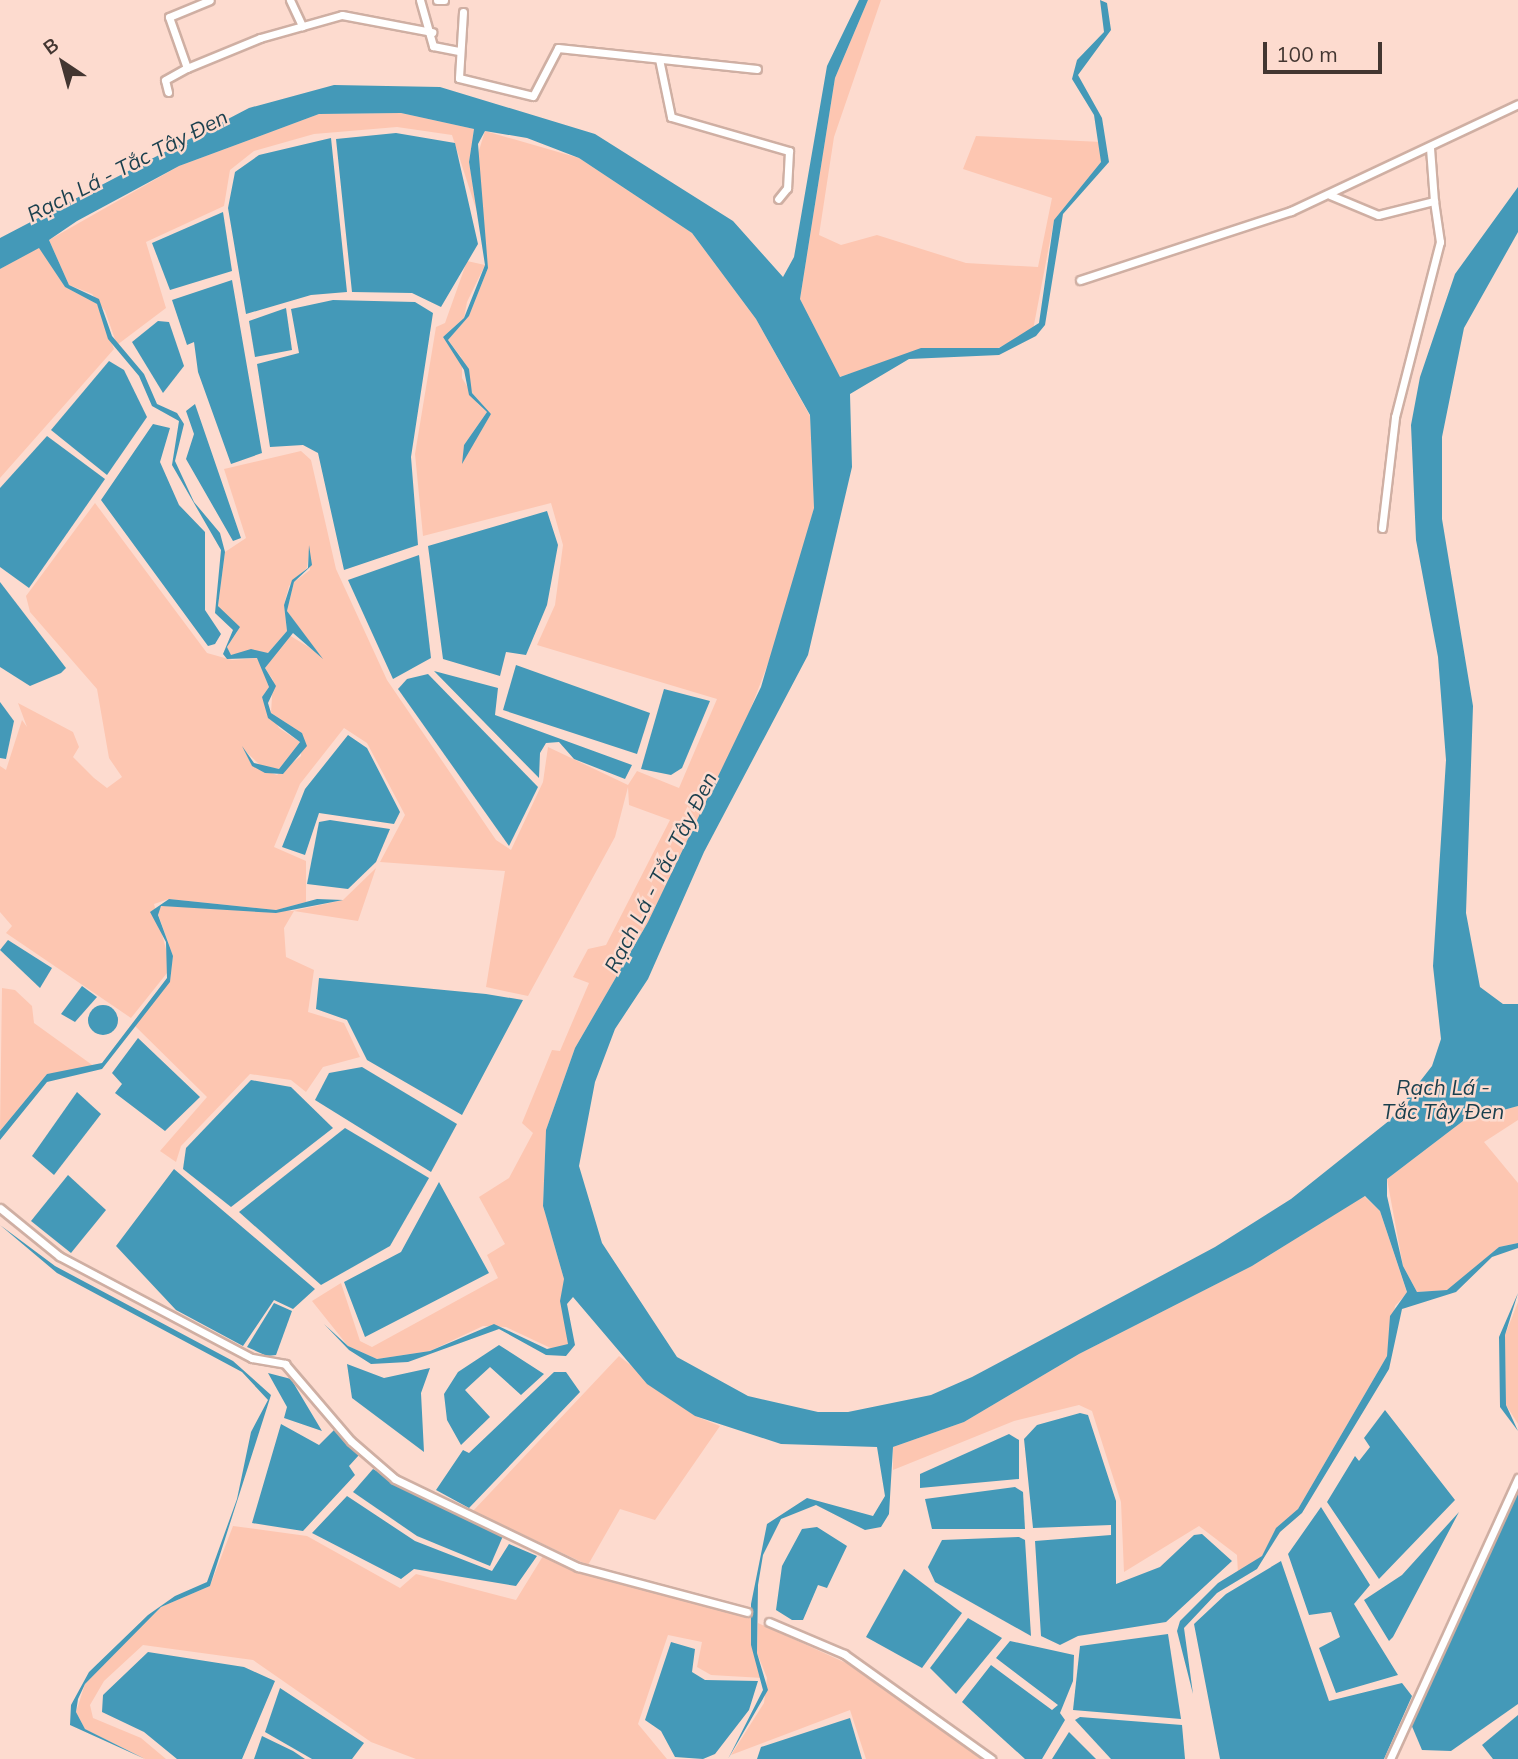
<!DOCTYPE html>
<meta charset="utf-8">
<style>
body{margin:0}
#map{position:relative;width:1518px;height:1759px;overflow:hidden;background:#fddbcf;font-family:Mulish,sans-serif}
div>[style]{position:absolute}
.green>*{inset:0;background:#fdc6b1}
.water>*{inset:0;background:#4499b8}
.round{border-radius:50%}
.roads{filter:drop-shadow(2px 0 #cfafa3) drop-shadow(-2px 0 #cfafa3) drop-shadow(0 2px #cfafa3) drop-shadow(0 -2px #cfafa3)}
.minor>*{height:7px;margin:-3.5px;padding:0 3.5px;transform-origin:3.5px;border-radius:3.5px;background:#fff}
span{translate:-50% -50%;white-space:nowrap;text-align:center;line-height:1.15;-webkit-text-stroke:5px #fddbcf;paint-order:stroke}
.water-label{font-size:21px;color:#193f4d;font-style:italic}
.north{position:absolute;left:28px;top:28px;width:70px;height:70px;-webkit-text-stroke:5px #fddbcf;paint-order:stroke;rotate:324deg;font-size:19px;font-weight:700;line-height:28px;text-align:center;color:#433631}
.north::after{content:'';display:block;margin:auto;width:24px;height:32px;background:#433631;clip-path:polygon(50% 0,100% 100%,50% 72%,0 100%)}
.scale{position:absolute;left:1263px;top:42px;width:119px;height:32px;box-sizing:border-box;border:4px solid #433631;border-top:0;padding-left:9px;font-size:21px;line-height:24px;white-space:nowrap;color:#433631;-webkit-text-stroke:5px #fddbcf;paint-order:stroke}
</style>
<div id="map">
<div class="green">
<div style="clip-path:polygon(868px 0,881px 0,834px 137px,819px 235px,841px 245px,877px 235px,966px 263px,1038px 267px,1052px 198px,963px 169px,976px 136px,1102px 142px,1101px 162px,1054px 220px,1033px 330px,998px 348px,933px 348px,839px 377px,800px 299px,835px 78px)"></div>
<div style="clip-path:polygon(401px 113px,474px 129px,469px 162px,479px 218px,452px 135px,397px 127px,314px 134px,254px 151px,230px 170px,224px 206px,146px 242px,166px 308px,117px 345px,105px 311px,92px 294px,69px 285px,49px 240px,179px 166px,319px 114px)"></div>
<div style="clip-path:polygon(485px 131px,579px 158px,692px 233px,756px 319px,810px 416px,814px 508px,782px 627px,739px 739px,648px 922px,575px 1048px,546px 1130px,543px 1206px,564px 1279px,568px 1344px,557px 1351px,506px 1327px,483px 1326px,430px 1351px,377px 1359px,348px 1346px,312px 1301px,341px 1283px,360px 1341px,372px 1347px,498px 1278px,487px 1255px,505px 1244px,479px 1197px,509px 1178px,533px 1133px,522px 1123px,552px 1050px,560px 1051px,589px 983px,573px 977px,588px 949px,606px 945px,670px 820px,629px 805px,628px 787px,615px 837px,528px 996px,486px 987px,505px 871px,380px 862px,405px 815px,367px 743px,344px 728px,300px 784px,274px 847px,306px 861px,306px 902px,276px 910px,169px 899px,154px 904px,171px 968px,131px 1018px,6px 933px,12px 926px,0 912px,0 766px,6px 770px,22px 720px,27px 727px,18px 703px,73px 732px,79px 747px,73px 757px,94px 778px,107px 788px,122px 777px,109px 758px,97px 689px,30px 612px,26px 596px,95px 503px,207px 653px,232px 660px,258px 658px,269px 687px,262px 697px,279px 728px,300px 742px,279px 769px,261px 766px,245px 751px,252px 766px,277px 775px,301px 756px,302px 733px,271px 713px,273px 680px,265px 668px,289px 635px,315px 651px,287px 611px,294px 582px,310px 570px,309px 552px,307px 568px,289px 586px,284px 605px,287px 631px,268px 653px,231px 655px,227px 647px,237px 632px,218px 606px,225px 552px,246px 538px,224px 469px,301px 451px,311px 460px,336px 569px,387px 680px,496px 840px,511px 850px,543px 782px,548px 747px,628px 785px,637px 771px,679px 788px,717px 699px,537px 645px,555px 605px,563px 545px,551px 503px,423px 536px,415px 454px,436px 327px,445px 323px,467px 261px,485px 265px,467px 302px,464px 318px,443px 337px,462px 366px,462px 378px,478px 404px,487px 412px,464px 445px,463px 460px,491px 414px,472px 393px,461px 357px,448px 340px,469px 316px,488px 268px,475px 163px)"></div>
<div style="clip-path:polygon(39px 247px,65px 287px,97px 304px,114px 349px,0 478px,0 269px)"></div>
<div style="clip-path:polygon(376px 868px,358px 921px,294px 911px,284px 928px,286px 957px,314px 970px,308px 1012px,344px 1023px,360px 1057px,323px 1067px,306px 1092px,291px 1080px,250px 1074px,181px 1146px,176px 1162px,160px 1151px,207px 1097px,134px 1025px,170px 982px,173px 956px,158px 914px,161px 906px,293px 911px,343px 900px)"></div>
<div style="clip-path:polygon(2px 988px,15px 990px,32px 1006px,34px 1023px,95px 1067px,47px 1074px,0 1131px)"></div>
<div style="clip-path:polygon(1518px 1106px,1518px 1120px,1484px 1142px,1518px 1183px,1518px 1243px,1499px 1247px,1448px 1290px,1417px 1292px,1403px 1266px,1387px 1179px,1463px 1121px)"></div>
<div style="clip-path:polygon(1364px 1196px,1380px 1211px,1407px 1293px,1395px 1306px,1387px 1356px,1298px 1509px,1262px 1556px,1238px 1574px,1237px 1555px,1199px 1526px,1124px 1572px,1121px 1502px,1092px 1411px,1079px 1405px,1014px 1421px,893px 1470px,893px 1447px,964px 1422px,1079px 1354px,1252px 1266px)"></div>
<div style="clip-path:polygon(1518px 1302px,1518px 1424px,1506px 1405px,1505px 1335px)"></div>
<div style="clip-path:polygon(619px 1356px,695px 1416px,720px 1426px,655px 1520px,620px 1509px,588px 1565px,473px 1511px)"></div>
<div style="clip-path:polygon(233px 1526px,307px 1536px,400px 1588px,416px 1574px,516px 1600px,543px 1556px,577px 1571px,752px 1617px,751px 1645px,763px 1678px,711px 1675px,697px 1667px,702px 1642px,668px 1635px,638px 1724px,667px 1759px,416px 1759px,371px 1742px,253px 1660px,143px 1645px,104px 1681px,90px 1705px,93px 1718px,141px 1738px,166px 1759px,145px 1759px,85px 1729px,76px 1712px,85px 1684px,161px 1607px,210px 1586px)"></div>
<div style="clip-path:polygon(758px 1623px,857px 1668px,981px 1759px,866px 1759px,850px 1710px,731px 1755px,764px 1703px,767px 1678px,757px 1653px)"></div>
</div>
<div class="water">
<div style="clip-path:polygon(859px 0,868px 0,835px 78px,800px 299px,840px 377px,921px 348px,999px 348px,1039px 323px,1054px 220px,1101px 162px,1094px 115px,1072px 79px,1077px 60px,1104px 32px,1100px 0,1107px 3px,1111px 30px,1078px 75px,1102px 118px,1109px 162px,1063px 214px,1045px 325px,1036px 336px,999px 355px,909px 359px,850px 394px,852px 467px,808px 655px,704px 852px,648px 979px,615px 1029px,595px 1082px,579px 1166px,602px 1243px,677px 1357px,748px 1396px,818px 1412px,848px 1412px,931px 1395px,972px 1377px,1215px 1247px,1291px 1199px,1390px 1120px,1432px 1066px,1441px 1039px,1433px 966px,1446px 760px,1438px 657px,1416px 540px,1411px 425px,1420px 377px,1455px 274px,1518px 187px,1518px 232px,1464px 328px,1442px 437px,1442px 519px,1473px 706px,1466px 913px,1480px 987px,1503px 1004px,1518px 1004px,1518px 1106px,1463px 1121px,1387px 1179px,1387px 1196px,1403px 1266px,1417px 1292px,1447px 1290px,1499px 1247px,1518px 1243px,1518px 1248px,1492px 1257px,1456px 1292px,1402px 1309px,1389px 1369px,1302px 1513px,1280px 1532px,1257px 1569px,1217px 1593px,1184px 1628px,1193px 1694px,1177px 1631px,1180px 1621px,1218px 1583px,1262px 1556px,1276px 1528px,1298px 1509px,1387px 1356px,1390px 1316px,1407px 1292px,1380px 1211px,1365px 1196px,1252px 1266px,1079px 1354px,964px 1422px,893px 1447px,889px 1514px,881px 1527px,865px 1530px,816px 1505px,781px 1519px,763px 1555px,758px 1585px,757px 1653px,768px 1690px,728px 1759px,763px 1690px,751px 1645px,751px 1604px,767px 1524px,807px 1498px,873px 1516px,885px 1496px,877px 1447px,781px 1444px,695px 1416px,647px 1384px,573px 1297px,567px 1304px,575px 1345px,566px 1356px,546px 1355px,499px 1329px,408px 1362px,371px 1364px,349px 1350px,324px 1324px,348px 1346px,377px 1359px,430px 1351px,494px 1324px,547px 1349px,568px 1344px,560px 1301px,564px 1279px,543px 1206px,546px 1130px,575px 1048px,648px 922px,761px 687px,814px 508px,810px 415px,756px 319px,692px 233px,579px 158px,527px 138px,485px 131px,478px 144px,488px 268px,469px 316px,448px 340px,469px 369px,472px 393px,491px 414px,462px 464px,464px 445px,487px 412px,469px 395px,464px 370px,443px 337px,464px 318px,485px 265px,469px 162px,474px 129px,401px 113px,319px 114px,179px 166px,77px 221px,49px 240px,69px 285px,99px 299px,112px 336px,144px 374px,157px 404px,177px 413px,184px 424px,175px 461px,194px 502px,220px 533px,225px 552px,218px 606px,240px 627px,227px 647px,231px 655px,251px 649px,268px 653px,287px 631px,284px 605px,292px 580px,308px 568px,309px 545px,312px 565px,294px 582px,287px 611px,323px 659px,293px 633px,265px 668px,276px 686px,268px 703px,271px 713px,302px 733px,307px 746px,283px 774px,265px 773px,252px 766px,242px 746px,254px 763px,279px 769px,300px 742px,268px 718px,262px 697px,269px 687px,257px 658px,227px 659px,223px 654px,233px 630px,215px 613px,221px 550px,172px 465px,179px 421px,152px 406px,139px 376px,108px 339px,97px 304px,65px 287px,39px 248px,0 269px,0 238px,249px 108px,334px 85px,440px 87px,595px 134px,733px 221px,783px 277px,794px 257px,827px 66px)"></div>
<div style="clip-path:polygon(396px 133px,455px 143px,478px 244px,441px 307px,412px 293px,352px 292px,336px 139px)"></div>
<div style="clip-path:polygon(331px 138px,347px 292px,311px 295px,246px 314px,228px 208px,235px 172px,259px 155px)"></div>
<div style="clip-path:polygon(223px 212px,232px 271px,170px 290px,152px 243px)"></div>
<div style="clip-path:polygon(232px 280px,262px 453px,231px 464px,198px 372px,194px 342px,187px 345px,172px 300px)"></div>
<div style="clip-path:polygon(333px 300px,415px 302px,433px 313px,411px 457px,418px 545px,344px 570px,318px 453px,303px 445px,270px 447px,257px 364px,299px 353px,291px 309px)"></div>
<div style="clip-path:polygon(286px 308px,292px 350px,255px 357px,249px 321px)"></div>
<div style="clip-path:polygon(158px 321px,169px 322px,184px 366px,163px 393px,132px 342px)"></div>
<div style="clip-path:polygon(109px 361px,124px 370px,147px 417px,107px 475px,51px 430px)"></div>
<div style="clip-path:polygon(195px 404px,241px 538px,233px 541px,186px 459px,194px 434px,186px 411px)"></div>
<div style="clip-path:polygon(153px 424px,170px 428px,160px 462px,179px 505px,205px 532px,205px 610px,221px 634px,215px 644px,208px 646px,101px 500px)"></div>
<div style="clip-path:polygon(47px 436px,105px 479px,29px 588px,0 567px,0 488px)"></div>
<div style="clip-path:polygon(547px 511px,558px 545px,547px 605px,526px 655px,506px 652px,500px 676px,443px 659px,428px 546px)"></div>
<div style="clip-path:polygon(419px 555px,431px 658px,393px 679px,348px 580px)"></div>
<div style="clip-path:polygon(0 582px,66px 668px,61px 673px,30px 686px,0 667px)"></div>
<div style="clip-path:polygon(516px 665px,650px 713px,637px 754px,503px 710px)"></div>
<div style="clip-path:polygon(434px 671px,498px 688px,495px 715px,632px 765px,625px 779px,574px 759px,559px 742px,546px 743px,540px 753px,539px 778px)"></div>
<div style="clip-path:polygon(428px 674px,538px 787px,509px 846px,398px 689px,407px 679px)"></div>
<div style="clip-path:polygon(664px 689px,710px 701px,682px 768px,671px 775px,641px 769px)"></div>
<div style="clip-path:polygon(0 702px,14px 721px,6px 759px,0 758px)"></div>
<div style="clip-path:polygon(348px 735px,367px 748px,400px 812px,394px 824px,319px 813px,305px 855px,282px 847px,305px 789px)"></div>
<div style="clip-path:polygon(330px 820px,390px 829px,376px 862px,348px 889px,307px 884px,319px 822px)"></div>
<div style="clip-path:polygon(169px 899px,276px 910px,317px 899px,343px 900px,276px 913px,161px 906px,158px 915px,173px 956px,170px 982px,102px 1069px,47px 1082px,0 1140px,0 1131px,47px 1074px,102px 1063px,167px 978px,166px 942px,150px 912px)"></div>
<div style="clip-path:polygon(8px 940px,52px 968px,40px 988px,0 950px)"></div>
<div style="clip-path:polygon(319px 978px,486px 994px,523px 1000px,462px 1115px,367px 1060px,347px 1020px,316px 1009px)"></div>
<div style="clip-path:polygon(82px 986px,97px 997px,75px 1022px,61px 1014px)"></div>
<div class="round" style="left:88px;top:1005px;width:30px;height:30px"></div>
<div style="clip-path:polygon(138px 1038px,200px 1097px,165px 1131px,115px 1093px,122px 1084px,112px 1073px)"></div>
<div style="clip-path:polygon(362px 1067px,457px 1124px,431px 1172px,315px 1100px,329px 1073px)"></div>
<div style="clip-path:polygon(251px 1080px,291px 1087px,333px 1128px,231px 1207px,183px 1169px,186px 1148px)"></div>
<div style="clip-path:polygon(77px 1092px,101px 1114px,54px 1175px,32px 1156px)"></div>
<div style="clip-path:polygon(345px 1128px,429px 1178px,390px 1246px,321px 1285px,239px 1212px)"></div>
<div style="clip-path:polygon(174px 1169px,315px 1289px,293px 1309px,274px 1300px,243px 1346px,176px 1310px,116px 1246px)"></div>
<div style="clip-path:polygon(68px 1175px,106px 1210px,71px 1253px,31px 1221px)"></div>
<div style="clip-path:polygon(439px 1182px,489px 1273px,365px 1337px,344px 1282px,401px 1252px)"></div>
<div style="clip-path:polygon(0 1225px,55px 1266px,233px 1361px,271px 1395px,210px 1586px,161px 1607px,85px 1684px,78px 1699px,76px 1712px,85px 1729px,145px 1759px,70px 1725px,71px 1705px,89px 1672px,148px 1615px,175px 1596px,207px 1582px,237px 1499px,251px 1432px,268px 1400px,242px 1372px,57px 1273px)"></div>
<div style="clip-path:polygon(1518px 1293px,1505px 1335px,1506px 1405px,1518px 1431px,1500px 1407px,1499px 1337px)"></div>
<div style="clip-path:polygon(274px 1303px,292px 1311px,276px 1355px,267px 1356px,247px 1347px)"></div>
<div style="clip-path:polygon(499px 1345px,544px 1374px,521px 1395px,490px 1367px,465px 1390px,490px 1417px,461px 1445px,447px 1420px,444px 1394px,458px 1372px)"></div>
<div style="clip-path:polygon(347px 1364px,384px 1378px,430px 1368px,421px 1393px,424px 1452px,352px 1398px)"></div>
<div style="clip-path:polygon(554px 1372px,566px 1372px,580px 1392px,469px 1508px,436px 1490px,463px 1450px,469px 1453px)"></div>
<div style="clip-path:polygon(268px 1373px,291px 1379px,322px 1431px,284px 1418px,287px 1407px)"></div>
<div style="clip-path:polygon(1385px 1410px,1455px 1500px,1379px 1579px,1327px 1502px,1355px 1456px,1359px 1461px,1370px 1447px,1364px 1438px)"></div>
<div style="clip-path:polygon(1080px 1413px,1088px 1415px,1116px 1501px,1116px 1584px,1160px 1567px,1194px 1535px,1202px 1534px,1232px 1561px,1166px 1622px,1078px 1636px,1060px 1645px,1041px 1636px,1035px 1541px,1111px 1535px,1111px 1525px,1033px 1528px,1024px 1439px,1037px 1425px)"></div>
<div style="clip-path:polygon(281px 1424px,319px 1445px,334px 1430px,359px 1455px,349px 1466px,355px 1475px,303px 1531px,252px 1523px)"></div>
<div style="clip-path:polygon(1009px 1434px,1019px 1440px,1019px 1479px,920px 1488px,920px 1474px)"></div>
<div style="clip-path:polygon(373px 1469px,503px 1536px,490px 1566px,417px 1536px,353px 1492px)"></div>
<div style="clip-path:polygon(1015px 1487px,1023px 1492px,1025px 1529px,932px 1529px,925px 1499px)"></div>
<div style="clip-path:polygon(1518px 1492px,1518px 1704px,1451px 1751px,1422px 1750px,1411px 1724px)"></div>
<div style="clip-path:polygon(347px 1496px,415px 1541px,492px 1571px,509px 1544px,537px 1556px,516px 1586px,414px 1569px,401px 1579px,312px 1533px)"></div>
<div style="clip-path:polygon(1321px 1507px,1370px 1585px,1354px 1604px,1398px 1675px,1336px 1693px,1319px 1648px,1340px 1637px,1331px 1612px,1309px 1615px,1288px 1554px)"></div>
<div style="clip-path:polygon(1459px 1512px,1393px 1637px,1389px 1641px,1364px 1600px,1402px 1575px)"></div>
<div style="clip-path:polygon(817px 1527px,847px 1546px,827px 1588px,818px 1585px,803px 1620px,792px 1620px,776px 1610px,782px 1566px,802px 1529px)"></div>
<div style="clip-path:polygon(1019px 1537px,1025px 1540px,1031px 1636px,935px 1582px,928px 1567px,942px 1540px)"></div>
<div style="clip-path:polygon(1281px 1561px,1329px 1701px,1402px 1683px,1412px 1696px,1384px 1759px,1220px 1759px,1194px 1624px,1226px 1594px)"></div>
<div style="clip-path:polygon(904px 1569px,962px 1613px,922px 1668px,866px 1637px)"></div>
<div style="clip-path:polygon(968px 1618px,1002px 1638px,956px 1694px,930px 1668px)"></div>
<div style="clip-path:polygon(1168px 1634px,1181px 1719px,1073px 1710px,1080px 1646px)"></div>
<div style="clip-path:polygon(1010px 1641px,1074px 1655px,1073px 1681px,1060px 1713px,1065px 1720px,1042px 1759px,1025px 1759px,962px 1702px,991px 1665px,1052px 1710px,1058px 1705px,996px 1658px)"></div>
<div style="clip-path:polygon(671px 1642px,695px 1649px,692px 1672px,705px 1680px,758px 1681px,749px 1710px,715px 1754px,703px 1759px,675px 1757px,661px 1731px,645px 1720px)"></div>
<div style="clip-path:polygon(148px 1652px,244px 1667px,275px 1681px,242px 1759px,177px 1759px,144px 1732px,102px 1712px,103px 1695px)"></div>
<div style="clip-path:polygon(280px 1688px,364px 1743px,352px 1759px,312px 1759px,265px 1732px)"></div>
<div style="clip-path:polygon(1518px 1715px,1518px 1759px,1493px 1759px,1482px 1745px)"></div>
<div style="clip-path:polygon(1080px 1717px,1182px 1725px,1185px 1759px,1111px 1759px,1075px 1720px)"></div>
<div style="clip-path:polygon(850px 1718px,862px 1759px,757px 1759px,761px 1747px)"></div>
<div style="clip-path:polygon(1069px 1732px,1096px 1759px,1052px 1759px)"></div>
<div style="clip-path:polygon(262px 1736px,293px 1751px,305px 1759px,254px 1759px)"></div>
</div>
<div class="roads">
<div class="minor">
<div style="left:290px;top:0;width:29px;rotate:65deg"></div>
<div style="left:420px;top:0;width:48px;rotate:74.2deg"></div>
<div style="left:433px;top:46px;width:26px;rotate:11deg"></div>
<div style="left:437px;top:0;width:7px"></div>
<div style="left:463px;top:12px;width:66px;rotate:93.5deg"></div>
<div style="left:459px;top:78px;width:76px;rotate:13.7deg"></div>
<div style="left:533px;top:96px;width:54px;rotate:-62.5deg"></div>
<div style="left:558px;top:48px;width:200px;rotate:6deg"></div>
<div style="left:659px;top:59px;width:59px;rotate:78.3deg"></div>
<div style="left:671px;top:117px;width:123px;rotate:16.1deg"></div>
<div style="left:789px;top:151px;width:37px;rotate:93deg"></div>
<div style="left:787px;top:188px;width:14px;rotate:129deg"></div>
<div style="left:187px;top:68px;width:54px;rotate:-109.4deg"></div>
<div style="left:169px;top:17px;width:44px;rotate:-22.5deg"></div>
<div style="left:168px;top:92px;width:12px;rotate:-104deg"></div>
<div style="left:165px;top:80px;width:25px;rotate:-29deg"></div>
<div style="left:187px;top:68px;width:79px;rotate:-22.3deg"></div>
<div style="left:260px;top:38px;width:85px;rotate:-15.7deg"></div>
<div style="left:342px;top:15px;width:92px;rotate:10.7deg"></div>
<div style="left:1330px;top:195px;width:52px;rotate:22.6deg"></div>
<div style="left:1378px;top:215px;width:58px;rotate:-14deg"></div>
<div style="left:1434px;top:201px;width:53px;rotate:-94.3deg"></div>
<div style="left:1080px;top:280px;width:222px;rotate:-18.1deg"></div>
<div style="left:1291px;top:211px;width:251px;rotate:-25.2deg"></div>
<div style="left:1382px;top:528px;width:112px;rotate:-83.3deg"></div>
<div style="left:1395px;top:417px;width:181px;rotate:-75.6deg"></div>
<div style="left:1440px;top:242px;width:41px;rotate:-98.3deg"></div>
<div style="left:0;top:1208px;width:76px;rotate:39.1deg"></div>
<div style="left:59px;top:1256px;width:218px;rotate:27.9deg"></div>
<div style="left:252px;top:1358px;width:34px;rotate:10deg"></div>
<div style="left:285px;top:1364px;width:101px;rotate:49.4deg"></div>
<div style="left:351px;top:1441px;width:58px;rotate:40.8deg"></div>
<div style="left:395px;top:1479px;width:203px;rotate:25.7deg"></div>
<div style="left:578px;top:1567px;width:175px;rotate:14.9deg"></div>
<div style="left:769px;top:1622px;width:82px;rotate:23.1deg"></div>
<div style="left:844px;top:1654px;width:181px;rotate:35.5deg"></div>
<div style="left:1390px;top:1759px;width:309px;rotate:-65.5deg"></div>
</div>
</div>
<div class="water-label">
<span style="left:127px;top:165px;rotate:-27deg">Rạch Lá - Tắc Tây Đen</span>
<span style="left:660px;top:872px;rotate:-63deg">Rạch Lá - Tắc Tây Đen</span>
<span style="left:1443px;top:1099px">Rạch Lá -<br>Tắc Tây Đen</span>
</div>
<div class="north">B</div>
<div class="scale">100 m</div>
</div>
